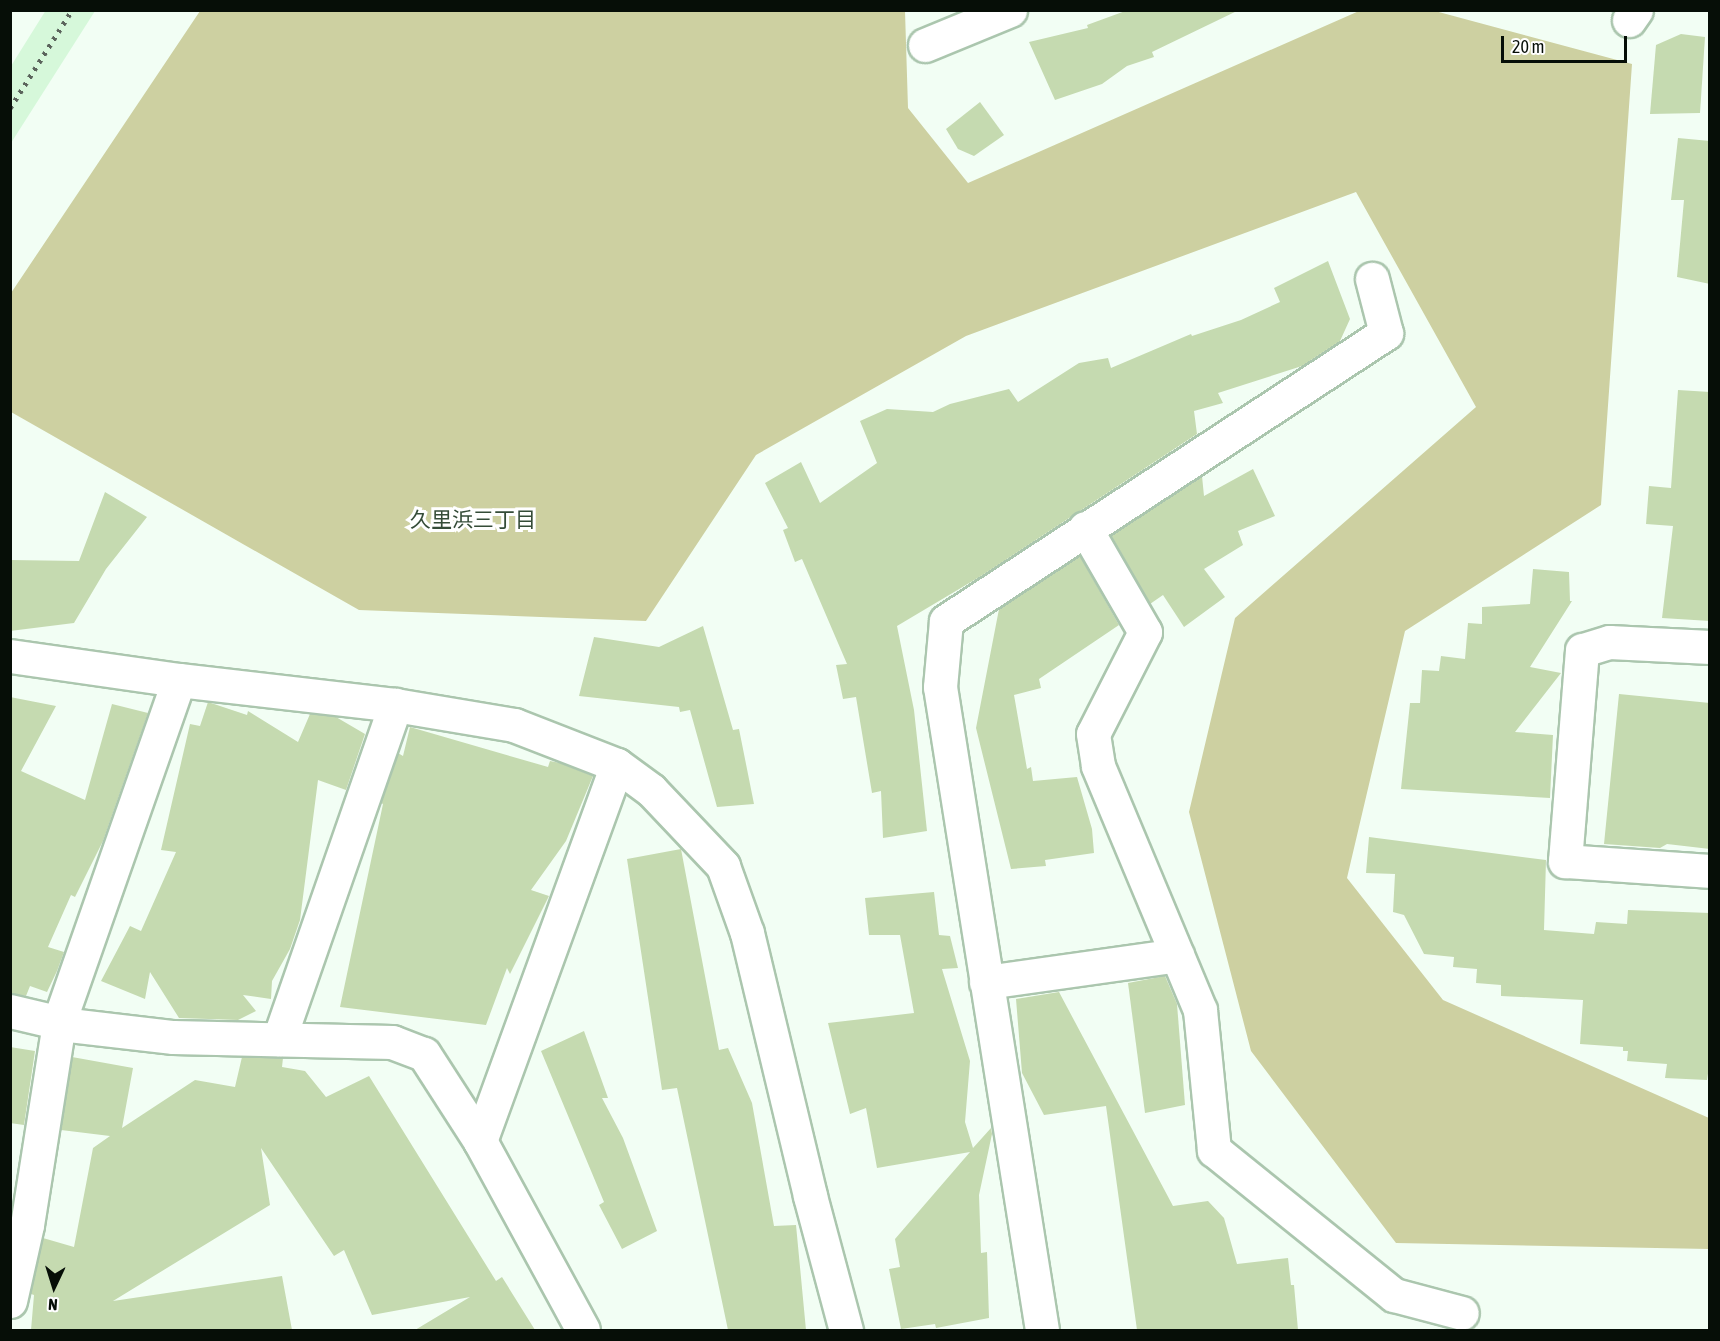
<!DOCTYPE html>
<meta charset="utf-8">
<style>
body{margin:0}
#map{position:relative;width:1720px;height:1341px;overflow:hidden;background:#f2fef4;font-family:"Asap Condensed","Noto Sans JP",sans-serif}
div>[style]{position:absolute}
.built>*{inset:0;background:#d6f8da}
.forest>*{inset:0;background:#cdd0a1}
.building>*{inset:0;background:#c5dab0}
.roads{filter:drop-shadow(2px 0 #abc6ae) drop-shadow(-2px 0 #abc6ae) drop-shadow(0 2px #abc6ae) drop-shadow(0 -2px #abc6ae)}
.street>*{height:33px;margin:-16.5px;padding:0 16.5px;transform-origin:16.5px;border-radius:16.5px;background:#fff}
.rail>*{height:4.5px;margin-top:-2.25px;transform-origin:0;background:repeating-linear-gradient(90deg,#5b645c 0 3px,transparent 0 9px)}
span{translate:-50% -50%;white-space:nowrap;text-align:center;line-height:1.15;-webkit-text-stroke:6px #fff;paint-order:stroke}
.neighbourhood-label{font-size:21px;color:#354c38}
.frame{position:absolute;inset:0;border:12px solid #060e07;pointer-events:none}
.north{position:absolute;left:24px;top:1257px;width:60px;height:60px;-webkit-text-stroke:4px #fff;paint-order:stroke;rotate:184deg;font-size:16px;font-weight:700;line-height:24px;text-align:center;color:#060e07}
.north::after{content:'';display:block;margin:auto;width:21px;height:27px;background:#060e07;clip-path:polygon(50% 0,100% 100%,50% 72%,0 100%)}
.scale{position:absolute;left:1501px;top:36px;width:126px;height:27px;box-sizing:border-box;border:3px solid #060e07;border-top:0;padding-left:8px;font-size:18px;line-height:21px;white-space:nowrap;color:#060e07;-webkit-text-stroke:4px #fff;paint-order:stroke}
</style>
<div id="map">
<div class="built">
<div style="clip-path:polygon(46px 10px,95px 11px,11px 143px,11px 66px)"></div>
</div>
<div class="forest">
<div style="clip-path:polygon(200px 11px,905px 11px,908px 108px,968px 183px,1359px 11px,1435px 11px,1632px 64px,1601px 505px,1405px 631px,1347px 878px,1443px 1000px,1709px 1118px,1709px 1249px,1396px 1243px,1251px 1051px,1189px 812px,1235px 618px,1476px 407px,1356px 192px,966px 336px,756px 455px,646px 621px,359px 610px,11px 412px,11px 293px)"></div>
</div>
<div class="building">
<div style="clip-path:polygon(1128px 10px,1239px 10px,1152px 52px,1154px 57px,1127px 66px,1102px 84px,1055px 100px,1029px 42px,1088px 28px,1087px 25px)"></div>
<div style="clip-path:polygon(1681px 34px,1705px 37px,1700px 113px,1650px 114px,1656px 45px)"></div>
<div style="clip-path:polygon(980px 102px,1004px 135px,974px 156px,958px 149px,946px 129px)"></div>
<div style="clip-path:polygon(1678px 138px,1710px 141px,1710px 284px,1677px 277px,1684px 200px,1671px 200px)"></div>
<div style="clip-path:polygon(1328px 261px,1350px 319px,1340px 341px,1302px 366px,1218px 393px,1223px 403px,1194px 411px,1197px 434px,981px 576px,897px 626px,914px 710px,927px 831px,883px 838px,881px 791px,872px 793px,856px 697px,843px 699px,836px 665px,847px 664px,802px 559px,795px 562px,783px 530px,788px 528px,765px 483px,801px 462px,820px 503px,877px 463px,860px 421px,887px 409px,933px 412px,950px 404px,1009px 389px,1018px 402px,1079px 363px,1108px 358px,1111px 368px,1191px 334px,1192px 336px,1241px 320px,1280px 302px,1274px 288px)"></div>
<div style="clip-path:polygon(1678px 390px,1710px 392px,1710px 621px,1662px 618px,1673px 526px,1646px 524px,1649px 486px,1671px 488px)"></div>
<div style="clip-path:polygon(1253px 469px,1275px 516px,1238px 531px,1243px 545px,1204px 569px,1225px 597px,1184px 627px,1163px 595px,1150px 604px,1111px 535px,1202px 476px,1204px 496px)"></div>
<div style="clip-path:polygon(105px 492px,147px 517px,106px 569px,74px 623px,10px 631px,10px 560px,79px 561px)"></div>
<div style="clip-path:polygon(1080px 556px,1119px 625px,1039px 679px,1041px 688px,1014px 695px,1027px 769px,1031px 767px,1033px 781px,1077px 777px,1092px 829px,1094px 853px,1045px 860px,1046px 866px,1011px 869px,976px 728px,999px 609px)"></div>
<div style="clip-path:polygon(1533px 569px,1569px 572px,1570px 601px,1572px 601px,1530px 667px,1561px 673px,1515px 732px,1553px 735px,1550px 798px,1401px 789px,1410px 703px,1420px 703px,1422px 670px,1439px 671px,1441px 656px,1465px 659px,1468px 623px,1482px 624px,1482px 607px,1530px 604px)"></div>
<div style="clip-path:polygon(703px 626px,733px 730px,739px 729px,754px 804px,717px 807px,690px 710px,680px 712px,679px 707px,579px 696px,594px 637px,659px 647px)"></div>
<div style="clip-path:polygon(1619px 694px,1710px 703px,1710px 849px,1667px 844px,1660px 848px,1604px 844px)"></div>
<div style="clip-path:polygon(10px 697px,56px 706px,21px 771px,85px 800px,112px 704px,148px 713px,103px 841px,75px 897px,71px 895px,48px 947px,64px 952px,57px 971px,47px 992px,30px 986px,26px 996px,10px 993px)"></div>
<div style="clip-path:polygon(208px 702px,247px 715px,248px 711px,298px 742px,310px 714px,336px 717px,365px 734px,346px 790px,318px 780px,300px 920px,290px 949px,272px 981px,271px 999px,243px 995px,256px 1011px,238px 1020px,179px 1018px,150px 972px,145px 999px,101px 981px,130px 926px,141px 931px,176px 852px,161px 850px,190px 724px,200px 726px)"></div>
<div style="clip-path:polygon(410px 727px,548px 767px,550px 761px,560px 763px,593px 776px,566px 841px,531px 890px,549px 896px,510px 974px,507px 968px,486px 1025px,340px 1007px,383px 804px,381px 803px,398px 753px,403px 756px)"></div>
<div style="clip-path:polygon(1369px 837px,1546px 860px,1544px 930px,1594px 934px,1596px 922px,1627px 924px,1628px 910px,1710px 913px,1710px 1060px,1707px 1080px,1665px 1078px,1667px 1064px,1627px 1061px,1628px 1051px,1623px 1051px,1623px 1047px,1580px 1044px,1583px 1000px,1501px 996px,1501px 985px,1476px 983px,1477px 969px,1453px 967px,1454px 957px,1424px 954px,1404px 915px,1393px 912px,1395px 874px,1366px 873px)"></div>
<div style="clip-path:polygon(681px 849px,719px 1050px,728px 1048px,752px 1103px,774px 1226px,796px 1225px,806px 1330px,728px 1330px,677px 1088px,662px 1090px,627px 859px)"></div>
<div style="clip-path:polygon(934px 892px,939px 935px,950px 936px,958px 968px,942px 969px,970px 1061px,965px 1122px,973px 1148px,991px 1128px,992px 1134px,979px 1195px,981px 1253px,987px 1252px,989px 1318px,936px 1328px,935px 1324px,901px 1329px,889px 1269px,900px 1267px,895px 1239px,970px 1152px,877px 1168px,866px 1108px,850px 1114px,828px 1023px,914px 1013px,900px 935px,869px 935px,865px 898px)"></div>
<div style="clip-path:polygon(1165px 976px,1177px 1004px,1185px 1105px,1145px 1113px,1128px 983px)"></div>
<div style="clip-path:polygon(1059px 992px,1173px 1206px,1208px 1201px,1224px 1218px,1237px 1264px,1288px 1258px,1291px 1285px,1294px 1285px,1298px 1330px,1137px 1330px,1106px 1106px,1044px 1115px,1022px 1073px,1016px 999px)"></div>
<div style="clip-path:polygon(584px 1031px,608px 1098px,602px 1098px,623px 1138px,657px 1231px,622px 1249px,599px 1205px,604px 1202px,541px 1051px)"></div>
<div style="clip-path:polygon(10px 1047px,35px 1051px,24px 1125px,10px 1123px)"></div>
<div style="clip-path:polygon(72px 1057px,133px 1068px,122px 1128px,195px 1080px,235px 1087px,242px 1057px,283px 1058px,282px 1067px,305px 1071px,326px 1097px,369px 1076px,496px 1281px,502px 1277px,535px 1330px,415px 1330px,470px 1297px,372px 1315px,344px 1250px,334px 1256px,261px 1148px,270px 1205px,113px 1301px,282px 1276px,292px 1330px,31px 1330px,34px 1295px,31px 1294px,43px 1238px,74px 1247px,93px 1148px,110px 1136px,61px 1130px)"></div>
</div>
<div class="roads">
<div class="street">
<div style="left:1629px;top:20px;width:12px;rotate:-55deg"></div>
<div style="left:925px;top:45px;width:92px;rotate:-22.4deg"></div>
<div style="left:1085px;top:528px;width:120px;rotate:60deg"></div>
<div style="left:1145px;top:632px;width:114px;rotate:117deg"></div>
<div style="left:1093px;top:734px;width:32px;rotate:81deg"></div>
<div style="left:1098px;top:766px;width:264px;rotate:67.3deg"></div>
<div style="left:1200px;top:1010px;width:141px;rotate:84.3deg"></div>
<div style="left:1214px;top:1150px;width:231px;rotate:38.9deg"></div>
<div style="left:1394px;top:1295px;width:70px;rotate:14.8deg"></div>
<div style="left:1710px;top:647px;width:101px;rotate:-177.2deg"></div>
<div style="left:1609px;top:642px;width:28px;rotate:163deg"></div>
<div style="left:1582px;top:650px;width:212px;rotate:94.6deg"></div>
<div style="left:1565px;top:861px;width:145px;rotate:3.9deg"></div>
<div style="left:10px;top:656px;width:171px;rotate:8.1deg"></div>
<div style="left:179px;top:680px;width:217px;rotate:6.6deg"></div>
<div style="left:395px;top:705px;width:121px;rotate:9.5deg"></div>
<div style="left:514px;top:725px;width:110px;rotate:21.2deg"></div>
<div style="left:617px;top:765px;width:42px;rotate:36.3deg"></div>
<div style="left:651px;top:790px;width:105px;rotate:46.5deg"></div>
<div style="left:723px;top:866px;width:71px;rotate:70.3deg"></div>
<div style="left:747px;top:933px;width:270px;rotate:76.5deg"></div>
<div style="left:810px;top:1196px;width:139px;rotate:75deg"></div>
<div style="left:986px;top:982px;width:193px;rotate:-8deg"></div>
<div style="left:10px;top:1011px;width:61px;rotate:13.3deg"></div>
<div style="left:69px;top:1025px;width:105px;rotate:6.6deg"></div>
<div style="left:173px;top:1037px;width:219px;rotate:1.3deg"></div>
<div style="left:392px;top:1042px;width:34px;rotate:21deg"></div>
<div style="left:424px;top:1054px;width:103px;rotate:57.2deg"></div>
<div style="left:480px;top:1141px;width:215px;rotate:61.4deg"></div>
<div style="left:279px;top:1039px;width:354px;rotate:-70.8deg"></div>
<div style="left:480px;top:1141px;width:400px;rotate:-70deg"></div>
<div style="left:10px;top:1301px;width:78px;rotate:-77.4deg"></div>
<div style="left:27px;top:1225px;width:206px;rotate:-81deg"></div>
<div style="left:59px;top:1022px;width:362px;rotate:-70.7deg"></div>
<div style="left:1042px;top:1330px;width:651px;rotate:-99.01deg"></div>
<div style="left:940px;top:687px;width:66px;rotate:-84.8deg"></div>
<div style="left:946px;top:621px;width:526px;rotate:-33.21deg"></div>
<div style="left:1386px;top:333px;width:56px;rotate:-104.5deg"></div>
</div>
</div>
<div class="rail">
<div style="left:10px;top:108px;width:116px;rotate:-57.7deg"></div>
</div>
<div class="neighbourhood-label">
<span style="left:473px;top:519px">久里浜三丁目</span>
</div>
<div class="frame"></div>
<div class="north">N</div>
<div class="scale">20 m</div>
</div>
